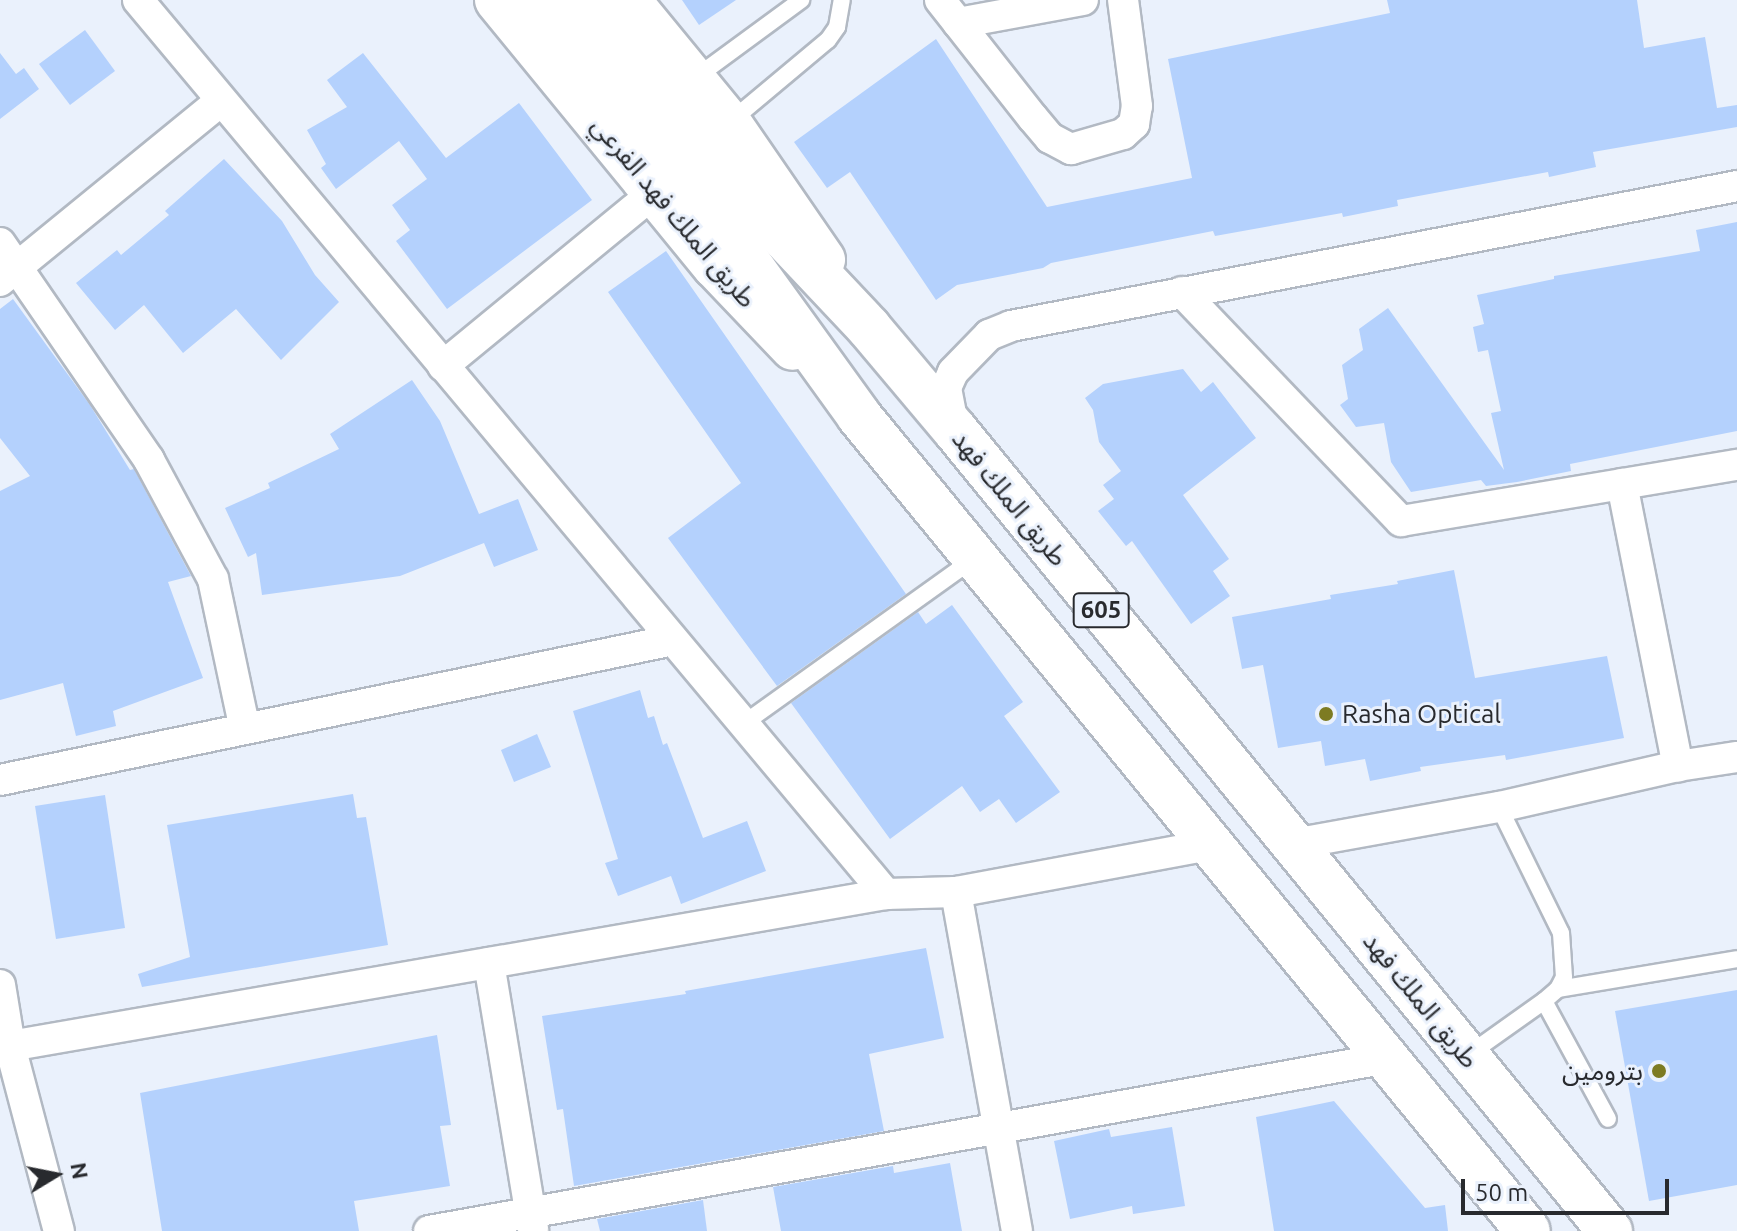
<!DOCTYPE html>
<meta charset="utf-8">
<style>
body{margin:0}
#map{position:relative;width:1737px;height:1231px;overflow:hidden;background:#eaf1fc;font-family:Ubuntu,"Noto Sans Arabic",sans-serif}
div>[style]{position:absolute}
.building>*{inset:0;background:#b4d1fd}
.roads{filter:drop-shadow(2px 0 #b2b9c3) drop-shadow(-2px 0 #b2b9c3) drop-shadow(0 2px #b2b9c3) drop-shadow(0 -2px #b2b9c3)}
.lane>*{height:16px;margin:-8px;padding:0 8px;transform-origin:8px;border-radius:8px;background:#fff}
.street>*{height:30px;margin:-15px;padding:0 15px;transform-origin:15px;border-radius:15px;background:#fff}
.secondary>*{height:44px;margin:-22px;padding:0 22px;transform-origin:22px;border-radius:22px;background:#fff}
.highway>*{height:44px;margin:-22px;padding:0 22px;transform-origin:22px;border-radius:22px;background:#fff}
.dots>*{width:22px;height:22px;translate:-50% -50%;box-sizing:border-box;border:4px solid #eaf1fc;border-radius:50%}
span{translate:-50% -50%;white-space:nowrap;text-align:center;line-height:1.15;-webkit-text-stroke:6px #eaf1fc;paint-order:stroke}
.shield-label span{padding:2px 6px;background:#eaf1fc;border:2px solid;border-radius:6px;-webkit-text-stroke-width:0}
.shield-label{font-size:24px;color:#282a2e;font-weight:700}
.street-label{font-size:26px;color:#282a2e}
.poi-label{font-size:26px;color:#282a2e}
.left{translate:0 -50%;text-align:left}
.right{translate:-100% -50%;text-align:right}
.north{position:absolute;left:16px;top:1135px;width:80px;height:80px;-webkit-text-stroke:6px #eaf1fc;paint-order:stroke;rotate:80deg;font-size:22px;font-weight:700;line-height:32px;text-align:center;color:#282a2e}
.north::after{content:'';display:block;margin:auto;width:28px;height:36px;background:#282a2e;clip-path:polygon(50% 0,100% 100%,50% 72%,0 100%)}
.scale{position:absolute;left:1461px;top:1179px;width:208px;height:36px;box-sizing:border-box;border:4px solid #282a2e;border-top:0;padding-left:10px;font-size:24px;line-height:28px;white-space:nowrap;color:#282a2e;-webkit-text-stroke:6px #eaf1fc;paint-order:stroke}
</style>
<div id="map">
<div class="building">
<div style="clip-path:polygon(682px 0,736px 0,699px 25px)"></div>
<div style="clip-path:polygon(1387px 0,1637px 0,1644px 48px,1705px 37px,1717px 108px,1737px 105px,1737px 127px,1593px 152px,1596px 167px,1549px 177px,1548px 172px,1397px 200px,1398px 206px,1343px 217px,1342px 213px,1215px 236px,1213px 231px,1051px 263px,1043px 268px,957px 285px,936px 300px,850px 172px,827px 188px,794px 142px,936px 39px,1047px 207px,1192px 178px,1168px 59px,1390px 13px)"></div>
<div style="clip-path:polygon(85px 30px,115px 71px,70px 105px,39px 64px)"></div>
<div style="clip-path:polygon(0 53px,16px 74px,24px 68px,39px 89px,0 119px)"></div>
<div style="clip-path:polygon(363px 53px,446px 158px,519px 103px,592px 200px,447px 309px,396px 241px,410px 230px,392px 205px,427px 179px,399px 141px,336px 189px,321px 168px,326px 164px,307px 130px,347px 107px,327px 80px)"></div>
<div style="clip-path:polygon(224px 159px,282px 221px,315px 275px,339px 302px,281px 360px,236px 309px,183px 353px,144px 305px,115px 330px,76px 283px,117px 250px,121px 255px,169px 215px,165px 211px)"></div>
<div style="clip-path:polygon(1737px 222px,1737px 431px,1570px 464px,1571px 471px,1517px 482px,1486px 486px,1481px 480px,1411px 492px,1391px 462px,1384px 423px,1356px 427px,1340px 405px,1348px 399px,1342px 365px,1363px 350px,1359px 329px,1388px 308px,1504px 470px,1491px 413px,1501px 411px,1488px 350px,1478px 352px,1473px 327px,1484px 324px,1477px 295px,1554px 279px,1554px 276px,1700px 251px,1696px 230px)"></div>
<div style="clip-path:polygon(666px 251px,906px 594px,777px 686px,668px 538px,741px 483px,608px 292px)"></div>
<div style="clip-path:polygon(13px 299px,90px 405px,130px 470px,134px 469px,191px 576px,168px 582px,203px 678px,113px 711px,116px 726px,76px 736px,63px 683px,0 700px,0 491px,30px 476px,0 438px,0 309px)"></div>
<div style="clip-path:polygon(1183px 369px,1201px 392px,1213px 382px,1256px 438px,1183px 495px,1229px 559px,1213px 571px,1230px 596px,1191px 624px,1132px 541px,1126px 546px,1098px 511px,1114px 499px,1103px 485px,1121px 471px,1099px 442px,1093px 410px,1085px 398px,1103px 384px)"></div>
<div style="clip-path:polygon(412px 380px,440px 421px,479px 514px,518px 499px,538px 550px,494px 567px,484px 543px,400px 576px,262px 595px,256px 553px,248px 557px,225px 508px,270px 488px,268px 483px,339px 449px,330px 434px)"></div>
<div style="clip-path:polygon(1454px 570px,1475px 678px,1607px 656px,1624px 738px,1506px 760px,1505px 755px,1420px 767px,1421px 771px,1370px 781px,1365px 759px,1325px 766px,1321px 741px,1278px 748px,1263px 665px,1242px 669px,1232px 617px,1331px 599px,1330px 595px,1398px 584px,1397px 581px)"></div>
<div style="clip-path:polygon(952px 605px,1023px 702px,1004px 716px,1060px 792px,1016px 823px,999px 799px,980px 812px,962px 786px,890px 839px,791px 703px,918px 612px,926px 624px)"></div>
<div style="clip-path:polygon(640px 690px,648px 718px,654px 716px,663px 745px,667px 743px,703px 838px,747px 821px,766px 871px,681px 904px,671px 876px,618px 896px,605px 863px,618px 859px,573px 711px)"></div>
<div style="clip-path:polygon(537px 734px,551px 767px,514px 782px,501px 750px)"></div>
<div style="clip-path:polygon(353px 794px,357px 818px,366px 817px,388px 945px,142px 987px,138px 974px,190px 957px,167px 825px)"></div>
<div style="clip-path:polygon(105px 795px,125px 928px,56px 939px,35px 806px)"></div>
<div style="clip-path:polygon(926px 948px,944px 1038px,869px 1054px,884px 1131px,574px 1186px,563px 1109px,557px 1110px,542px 1016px,686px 994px,685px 991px)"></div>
<div style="clip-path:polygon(1737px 990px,1737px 1185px,1649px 1201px,1615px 1011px)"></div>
<div style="clip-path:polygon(437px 1035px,451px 1125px,440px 1126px,450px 1186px,354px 1201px,359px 1231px,162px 1231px,140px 1093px)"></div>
<div style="clip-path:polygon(1334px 1101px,1425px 1208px,1445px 1205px,1448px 1231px,1274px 1231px,1256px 1117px)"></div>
<div style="clip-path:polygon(1172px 1127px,1185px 1206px,1133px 1214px,1132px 1206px,1070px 1219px,1054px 1141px,1109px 1129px,1111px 1137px)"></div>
<div style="clip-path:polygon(950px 1163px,962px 1231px,781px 1231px,773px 1187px,893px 1166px,894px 1173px)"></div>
<div style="clip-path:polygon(703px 1200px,707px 1231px,600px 1231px,597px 1219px)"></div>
</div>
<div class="roads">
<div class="lane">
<div style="left:695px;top:78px;width:132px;rotate:-36.3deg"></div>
<div style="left:731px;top:121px;width:126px;rotate:-39.9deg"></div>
<div style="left:828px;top:40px;width:16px;rotate:-55deg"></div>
<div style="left:837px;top:27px;width:27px;rotate:-80deg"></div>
<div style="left:743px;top:724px;width:285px;rotate:-35.6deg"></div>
<div style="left:1558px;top:989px;width:181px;rotate:-9.5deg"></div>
<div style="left:1544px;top:1001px;width:134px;rotate:61.5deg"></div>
<div style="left:1468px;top:1055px;width:93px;rotate:-35.4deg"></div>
<div style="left:1544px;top:1001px;width:18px;rotate:-41deg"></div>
<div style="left:1558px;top:989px;width:13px;rotate:-63deg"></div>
<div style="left:1564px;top:977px;width:44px;rotate:-93.9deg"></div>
<div style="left:1561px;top:933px;width:140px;rotate:-116.2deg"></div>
</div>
<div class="street">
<div style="left:138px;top:0;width:1166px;rotate:50.08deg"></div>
<div style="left:940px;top:0;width:150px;rotate:51.8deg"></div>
<div style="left:1033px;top:118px;width:26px;rotate:50deg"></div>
<div style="left:1050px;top:138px;width:24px;rotate:28deg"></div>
<div style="left:1071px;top:149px;width:54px;rotate:-16.1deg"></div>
<div style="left:1123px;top:134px;width:15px;rotate:-42deg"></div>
<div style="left:1134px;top:124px;width:18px;rotate:-81deg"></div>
<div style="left:1137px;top:106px;width:107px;rotate:-97.5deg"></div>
<div style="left:958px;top:23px;width:127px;rotate:-10.4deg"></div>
<div style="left:0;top:243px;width:263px;rotate:55.5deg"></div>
<div style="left:149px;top:460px;width:135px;rotate:61.7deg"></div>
<div style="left:213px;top:579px;width:153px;rotate:78deg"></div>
<div style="left:0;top:281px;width:285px;rotate:-39.2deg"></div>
<div style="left:1182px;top:292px;width:317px;rotate:46.3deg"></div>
<div style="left:1401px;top:521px;width:341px;rotate:-9.5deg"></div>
<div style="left:443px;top:366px;width:274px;rotate:-39.4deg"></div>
<div style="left:953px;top:424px;width:37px;rotate:-101deg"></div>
<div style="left:946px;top:388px;width:17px;rotate:-66deg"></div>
<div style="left:953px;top:372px;width:52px;rotate:-45.8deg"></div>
<div style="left:989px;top:335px;width:24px;rotate:-22deg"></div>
<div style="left:1011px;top:326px;width:739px;rotate:-10.91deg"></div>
<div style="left:1622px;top:484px;width:288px;rotate:78.8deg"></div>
<div style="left:0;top:780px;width:687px;rotate:-11.75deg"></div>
<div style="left:1293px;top:844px;width:209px;rotate:-10.2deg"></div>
<div style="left:1499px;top:807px;width:184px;rotate:-12.9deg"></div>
<div style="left:1678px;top:766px;width:60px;rotate:-8.7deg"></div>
<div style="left:956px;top:892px;width:344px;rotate:79.8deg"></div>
<div style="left:489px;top:963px;width:270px;rotate:80.6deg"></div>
<div style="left:0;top:985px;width:62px;rotate:80.7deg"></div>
<div style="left:10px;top:1046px;width:191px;rotate:75.2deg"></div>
<div style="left:10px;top:1046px;width:889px;rotate:-9.84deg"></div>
<div style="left:886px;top:894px;width:70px;rotate:-1.6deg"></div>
<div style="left:956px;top:892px;width:258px;rotate:-10.5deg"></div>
<div style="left:429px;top:1231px;width:974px;rotate:-10.23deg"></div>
</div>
<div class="secondary">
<div style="left:497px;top:0;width:344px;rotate:50.7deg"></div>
<div style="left:715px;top:266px;width:113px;rotate:46.4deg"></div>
<div style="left:628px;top:0;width:159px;rotate:50.6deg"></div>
<div style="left:729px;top:123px;width:166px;rotate:55.5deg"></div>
</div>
<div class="highway">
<div style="left:535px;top:0;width:312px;rotate:50.6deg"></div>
<div style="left:733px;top:241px;width:216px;rotate:54.2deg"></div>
<div style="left:859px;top:416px;width:1054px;rotate:50.62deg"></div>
<div style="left:579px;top:0;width:206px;rotate:50.5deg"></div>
<div style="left:710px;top:159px;width:232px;rotate:46.7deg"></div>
<div style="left:869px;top:328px;width:133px;rotate:49.9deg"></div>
<div style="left:955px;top:430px;width:1035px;rotate:50.73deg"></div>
</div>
</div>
<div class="dots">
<div style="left:1326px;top:714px;background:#7d7b22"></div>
<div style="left:1659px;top:1071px;background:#7d7b22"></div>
</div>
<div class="shield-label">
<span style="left:1101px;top:610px">605</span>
</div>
<div class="street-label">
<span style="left:674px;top:212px;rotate:50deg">طريق الملك فهد الفرعي</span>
<span style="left:1010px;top:498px;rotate:51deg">طريق الملك فهد</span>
<span style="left:1421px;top:1000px;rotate:51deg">طريق الملك فهد</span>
</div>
<div class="poi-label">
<span class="left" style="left:1342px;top:714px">Rasha Optical</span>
<span class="right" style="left:1643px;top:1071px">بترومين</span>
</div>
<div class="north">N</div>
<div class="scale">50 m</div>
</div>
